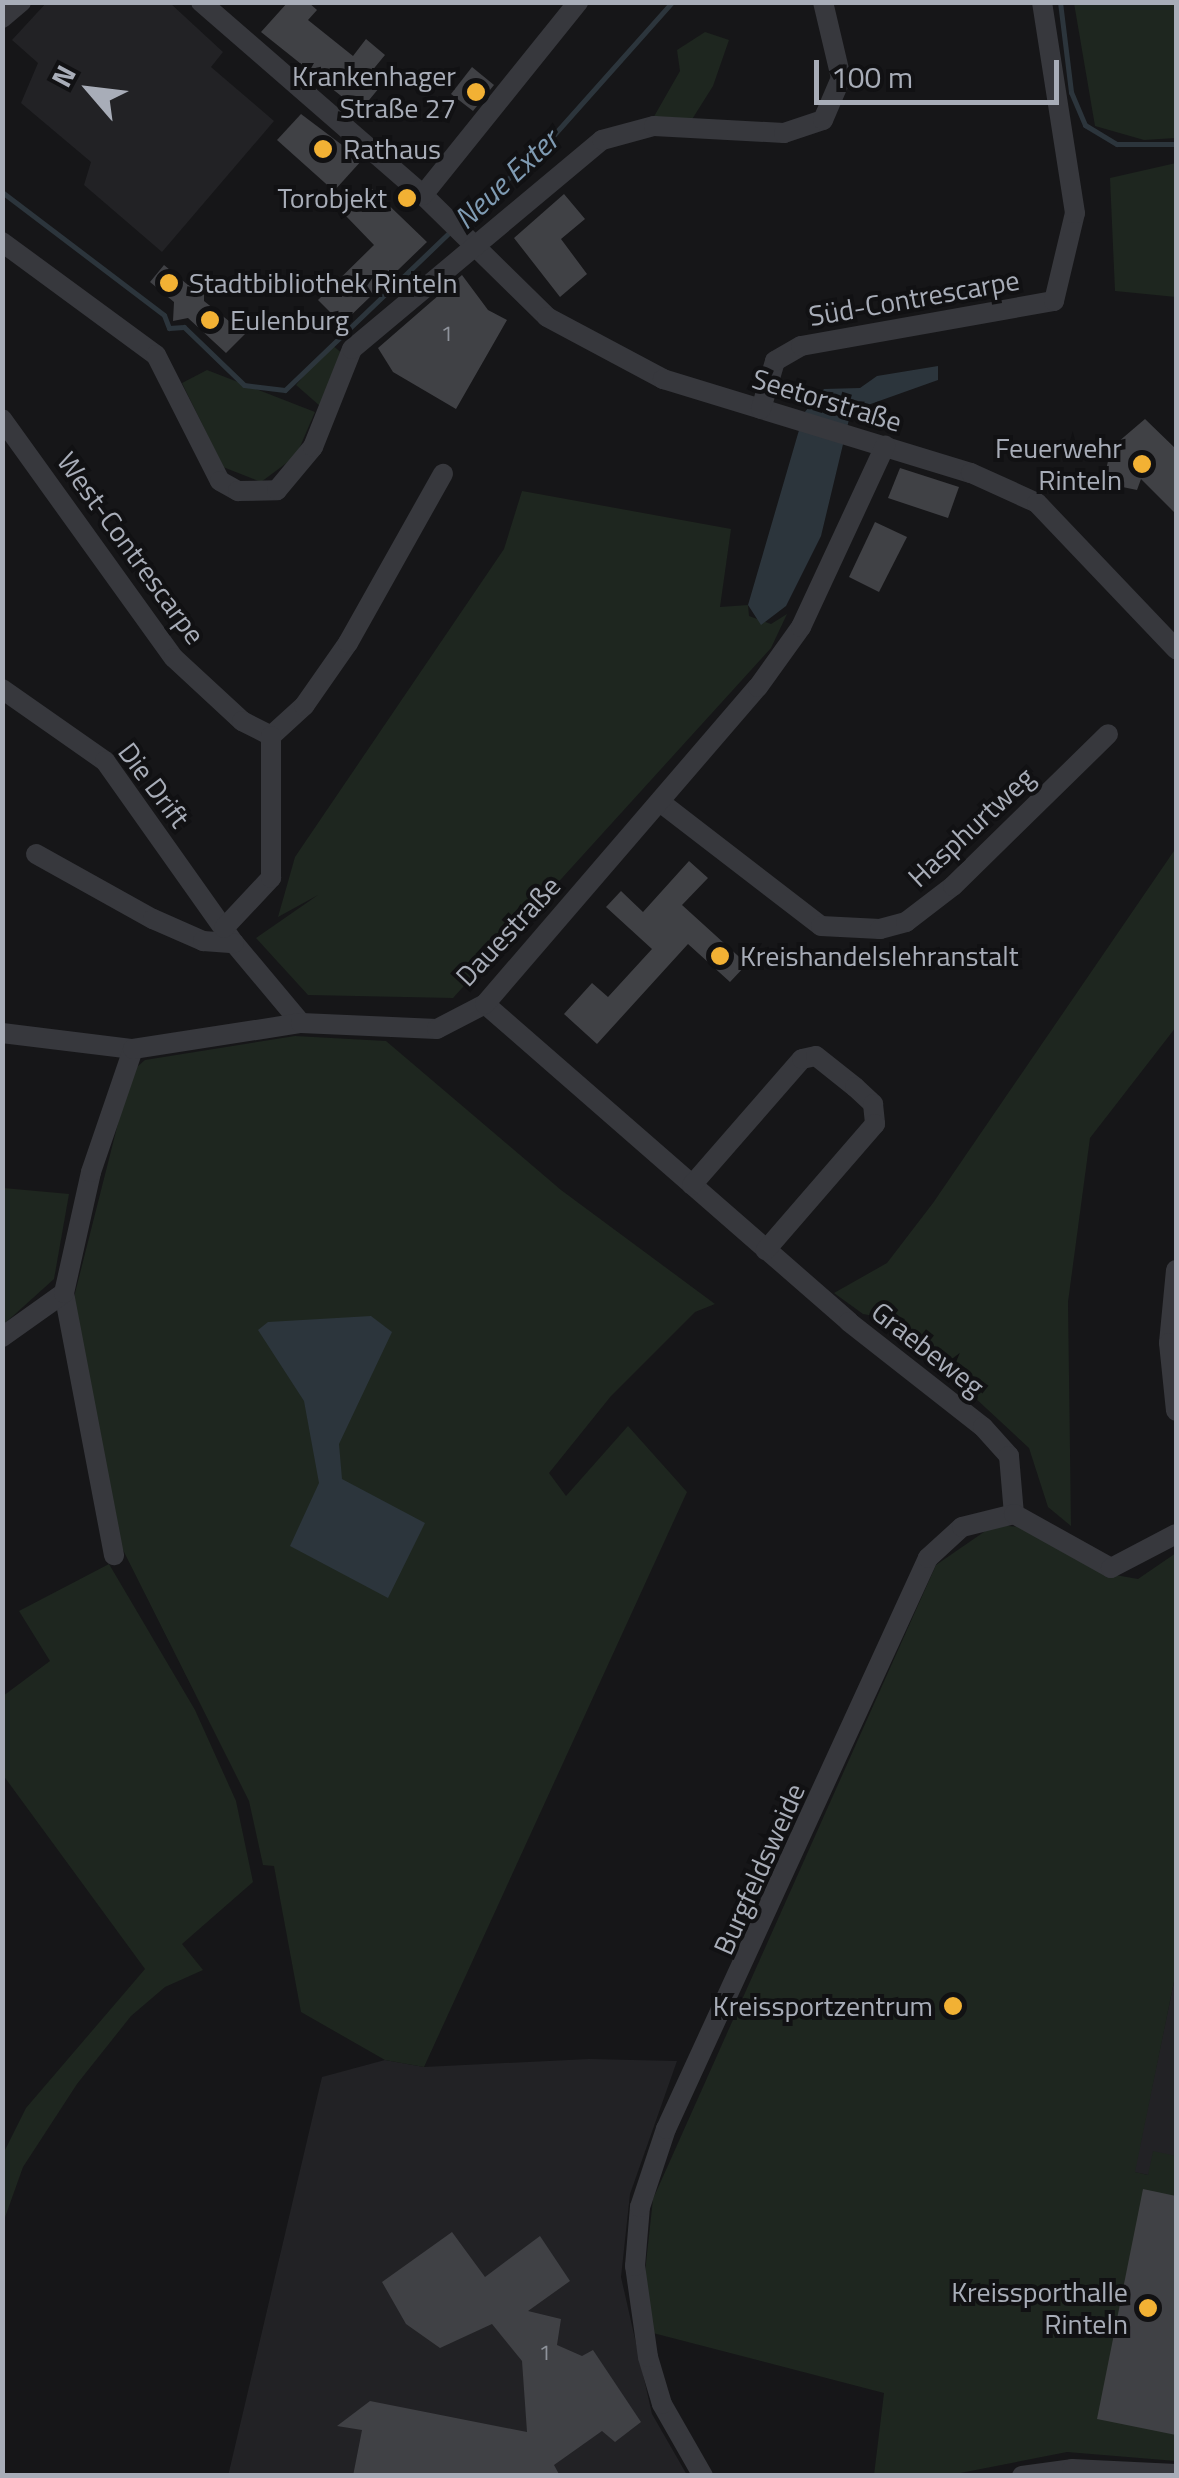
<!DOCTYPE html>
<meta charset="utf-8">
<style>
body{margin:0}
#map{position:relative;width:1179px;height:2478px;overflow:hidden;background:#161618;font-family:"Titillium Web",sans-serif}
div>[style]{position:absolute}
.built>*{inset:0;background:#222225}
.green>*{inset:0;background:#1e261f}
.water>*{inset:0;background:#2c353c}
.stream>*{height:5px;margin:-2.5px;padding:0 2.5px;transform-origin:2.5px;border-radius:2.5px;background:#2c353c}
.building>*{inset:0;background:#404145}
.minor>*{height:20px;margin:-10px;padding:0 10px;transform-origin:10px;border-radius:10px;background:#37383d}
.dots>*{width:28px;height:28px;translate:-50% -50%;box-sizing:border-box;border:5px solid #111113;border-radius:50%}
span{translate:-50% -50%;white-space:nowrap;text-align:center;line-height:1.15;-webkit-text-stroke:8px #111113;paint-order:stroke}
.number-label{font-size:22px;color:#8e929b}
.number-label span{-webkit-text-stroke-width:0}
.poi-label{font-size:28px;color:#a8adb8}
.right{translate:-100% -50%;text-align:right}
.left{translate:0 -50%;text-align:left}
.street-label{font-size:28px;color:#a8adb8}
.water-label{font-size:30px;color:#7f9bb3;font-style:italic}
.frame{position:absolute;inset:0;border:5px solid #a8adb8;pointer-events:none}
.north{position:absolute;left:40px;top:40px;width:100px;height:100px;-webkit-text-stroke:8px #111113;paint-order:stroke;rotate:298deg;font-size:28px;font-weight:700;line-height:40px;text-align:center;color:#a8adb8}
.north::after{content:'';display:block;margin:auto;width:35px;height:45px;background:#a8adb8;clip-path:polygon(50% 0,100% 100%,50% 72%,0 100%)}
.scale{position:absolute;left:814px;top:60px;width:245px;height:45px;box-sizing:border-box;border:5px solid #a8adb8;border-top:0;padding-left:12px;font-size:30px;line-height:35px;white-space:nowrap;color:#a8adb8;-webkit-text-stroke:8px #111113;paint-order:stroke}
</style>
<div id="map">
<div class="built">
<div style="clip-path:polygon(47px 2px,170px 3px,223px 52px,211px 67px,274px 121px,162px 252px,84px 185px,91px 162px,21px 103px,38px 63px,12px 40px)"></div>
<div style="clip-path:polygon(1176px 1972px,1176px 2181px,1134px 2172px)"></div>
<div style="clip-path:polygon(589px 2059px,677px 2061px,630px 2194px,621px 2277px,652px 2414px,687px 2475px,228px 2476px,322px 2077px,385px 2060px,424px 2067px)"></div>
</div>
<div class="green">
<div style="clip-path:polygon(1074px 3px,1176px 3px,1176px 138px,1144px 140px,1095px 126px)"></div>
<div style="clip-path:polygon(705px 32px,729px 40px,713px 86px,691px 121px,652px 120px,680px 71px,677px 50px)"></div>
<div style="clip-path:polygon(1176px 163px,1176px 297px,1115px 291px,1110px 178px)"></div>
<div style="clip-path:polygon(331px 344px,344px 355px,320px 406px,296px 385px)"></div>
<div style="clip-path:polygon(207px 370px,315px 412px,296px 456px,261px 482px,223px 467px,182px 383px)"></div>
<div style="clip-path:polygon(522px 491px,731px 529px,720px 607px,748px 605px,749px 616px,771px 624px,787px 614px,771px 648px,453px 998px,308px 995px,256px 938px,318px 895px,278px 917px,295px 857px,504px 549px)"></div>
<div style="clip-path:polygon(1176px 848px,1176px 1027px,1090px 1138px,1068px 1302px,1071px 1526px,1048px 1507px,1029px 1448px,890px 1319px,863px 1314px,834px 1293px,887px 1263px,933px 1203px)"></div>
<div style="clip-path:polygon(295px 1036px,386px 1041px,561px 1190px,715px 1304px,695px 1312px,611px 1396px,549px 1473px,566px 1496px,628px 1426px,687px 1492px,424px 2067px,385px 2060px,301px 2012px,274px 1866px,263px 1865px,249px 1801px,121px 1546px,74px 1297px,131px 1072px,145px 1060px)"></div>
<div style="clip-path:polygon(3px 1188px,69px 1194px,54px 1279px,3px 1325px)"></div>
<div style="clip-path:polygon(994px 1525px,1022px 1527px,1104px 1573px,1138px 1579px,1176px 1553px,1176px 1972px,1135px 2172px,1148px 2175px,1153px 2151px,1176px 2156px,1176px 2461px,1067px 2452px,950px 2475px,874px 2475px,884px 2393px,653px 2333px,645px 2272px,653px 2199px,936px 1565px)"></div>
<div style="clip-path:polygon(109px 1564px,195px 1710px,236px 1801px,253px 1882px,182px 1944px,203px 1970px,165px 1987px,131px 2016px,77px 2084px,23px 2167px,3px 2223px,3px 2154px,26px 2108px,145px 1969px,3px 1775px,3px 1696px,50px 1661px,19px 1611px)"></div>
</div>
<div class="water">
<div style="clip-path:polygon(938px 366px,938px 380px,851px 411px,821px 536px,786px 606px,761px 625px,748px 605px,804px 413px,824px 389px,860px 388px,877px 376px)"></div>
<div style="clip-path:polygon(371px 1316px,392px 1332px,339px 1444px,342px 1479px,425px 1523px,388px 1598px,290px 1546px,319px 1483px,304px 1401px,258px 1330px,268px 1322px)"></div>
</div>
<div class="stream">
<div style="left:1060px;top:2px;width:91px;rotate:83deg"></div>
<div style="left:1071px;top:92px;width:36px;rotate:67deg"></div>
<div style="left:1085px;top:125px;width:37px;rotate:31deg"></div>
<div style="left:1117px;top:144px;width:59px"></div>
<div style="left:2px;top:192px;width:203px;rotate:37.2deg"></div>
<div style="left:164px;top:315px;width:14px;rotate:69deg"></div>
<div style="left:169px;top:328px;width:15px;rotate:-4deg"></div>
<div style="left:184px;top:327px;width:83px;rotate:44deg"></div>
<div style="left:244px;top:385px;width:41px;rotate:7deg"></div>
<div style="left:285px;top:390px;width:230px;rotate:-43.8deg"></div>
<div style="left:459px;top:223px;width:113px;rotate:-42.1deg"></div>
<div style="left:543px;top:147px;width:194px;rotate:-48.3deg"></div>
</div>
<div class="building">
<div style="clip-path:polygon(288px 2px,308px 2px,317px 10px,308px 20px,353px 56px,366px 39px,385px 55px,371px 72px,384px 82px,360px 111px,261px 32px)"></div>
<div style="clip-path:polygon(472px 67px,494px 85px,473px 111px,451px 94px)"></div>
<div style="clip-path:polygon(301px 114px,362px 160px,334px 191px,277px 140px)"></div>
<div style="clip-path:polygon(372px 189px,427px 242px,342px 324px,318px 300px,374px 245px,345px 215px)"></div>
<div style="clip-path:polygon(564px 194px,585px 219px,561px 239px,587px 274px,560px 297px,514px 238px)"></div>
<div style="clip-path:polygon(164px 265px,188px 285px,204px 286px,204px 301px,245px 334px,226px 353px,188px 318px,173px 321px,174px 302px,150px 282px)"></div>
<div style="clip-path:polygon(462px 275px,488px 310px,507px 320px,456px 409px,393px 372px,378px 348px)"></div>
<div style="clip-path:polygon(1145px 419px,1176px 449px,1176px 514px,1141px 479px,1137px 490px,1103px 483px,1111px 448px)"></div>
<div style="clip-path:polygon(900px 468px,959px 487px,948px 518px,888px 498px)"></div>
<div style="clip-path:polygon(875px 522px,907px 537px,879px 592px,849px 577px)"></div>
<div style="clip-path:polygon(689px 861px,708px 878px,682px 905px,747px 964px,730px 982px,688px 944px,597px 1044px,564px 1014px,592px 983px,608px 997px,652px 949px,606px 907px,621px 891px,643px 912px)"></div>
<div style="clip-path:polygon(1143px 2189px,1176px 2196px,1176px 2435px,1097px 2419px)"></div>
<div style="clip-path:polygon(452px 2232px,485px 2277px,540px 2236px,570px 2281px,528px 2311px,561px 2319px,557px 2345px,582px 2356px,593px 2350px,641px 2422px,615px 2442px,602px 2431px,554px 2465px,560px 2476px,353px 2476px,362px 2430px,337px 2426px,370px 2401px,527px 2432px,522px 2361px,492px 2324px,440px 2348px,406px 2324px,382px 2282px)"></div>
</div>
<div class="minor">
<div style="left:201px;top:2px;width:294px;rotate:41deg"></div>
<div style="left:423px;top:195px;width:174px;rotate:44.5deg"></div>
<div style="left:547px;top:317px;width:132px;rotate:28.1deg"></div>
<div style="left:663px;top:379px;width:322px;rotate:17deg"></div>
<div style="left:971px;top:473px;width:72px;rotate:24.4deg"></div>
<div style="left:1037px;top:503px;width:202px;rotate:46.4deg"></div>
<div style="left:2px;top:18px;width:25px;rotate:-40deg"></div>
<div style="left:423px;top:195px;width:248px;rotate:-51.2deg"></div>
<div style="left:2px;top:242px;width:191px;rotate:36.3deg"></div>
<div style="left:156px;top:355px;width:141px;rotate:63.1deg"></div>
<div style="left:220px;top:481px;width:21px;rotate:29deg"></div>
<div style="left:238px;top:491px;width:39px;rotate:-1deg"></div>
<div style="left:277px;top:490px;width:56px;rotate:-50.1deg"></div>
<div style="left:313px;top:447px;width:105px;rotate:-68.3deg"></div>
<div style="left:352px;top:349px;width:326px;rotate:-39.9deg"></div>
<div style="left:602px;top:140px;width:54px;rotate:-15.1deg"></div>
<div style="left:654px;top:126px;width:130px;rotate:3.1deg"></div>
<div style="left:784px;top:133px;width:41px;rotate:-18.4deg"></div>
<div style="left:823px;top:120px;width:46px;rotate:-66.8deg"></div>
<div style="left:841px;top:78px;width:78px;rotate:-103.3deg"></div>
<div style="left:761px;top:409px;width:50px;rotate:-73.7deg"></div>
<div style="left:775px;top:361px;width:30px;rotate:-30deg"></div>
<div style="left:801px;top:346px;width:257px;rotate:-10.1deg"></div>
<div style="left:1054px;top:301px;width:90px;rotate:-76.6deg"></div>
<div style="left:1075px;top:213px;width:214px;rotate:-98.9deg"></div>
<div style="left:2px;top:419px;width:294px;rotate:54.3deg"></div>
<div style="left:174px;top:658px;width:93px;rotate:42.8deg"></div>
<div style="left:242px;top:721px;width:33px;rotate:27deg"></div>
<div style="left:2px;top:689px;width:126px;rotate:35deg"></div>
<div style="left:105px;top:761px;width:223px;rotate:54.7deg"></div>
<div style="left:234px;top:943px;width:104px;rotate:50.1deg"></div>
<div style="left:271px;top:736px;width:45px;rotate:-42.3deg"></div>
<div style="left:304px;top:706px;width:77px;rotate:-55.1deg"></div>
<div style="left:348px;top:643px;width:194px;rotate:-60.7deg"></div>
<div style="left:660px;top:802px;width:203px;rotate:37.6deg"></div>
<div style="left:821px;top:926px;width:59px;rotate:2.9deg"></div>
<div style="left:880px;top:929px;width:27px;rotate:-15deg"></div>
<div style="left:906px;top:922px;width:59px;rotate:-37.5deg"></div>
<div style="left:953px;top:886px;width:217px;rotate:-44.4deg"></div>
<div style="left:36px;top:854px;width:134px;rotate:29.1deg"></div>
<div style="left:153px;top:919px;width:55px;rotate:23.7deg"></div>
<div style="left:203px;top:941px;width:31px;rotate:4deg"></div>
<div style="left:224px;top:928px;width:69px;rotate:-46.8deg"></div>
<div style="left:271px;top:878px;width:142px;rotate:-90deg"></div>
<div style="left:485px;top:1004px;width:483px;rotate:41.1deg"></div>
<div style="left:849px;top:1322px;width:170px;rotate:38.1deg"></div>
<div style="left:983px;top:1427px;width:39px;rotate:48deg"></div>
<div style="left:1009px;top:1456px;width:58px;rotate:85.1deg"></div>
<div style="left:2px;top:1033px;width:132px;rotate:7deg"></div>
<div style="left:692px;top:1185px;width:167px;rotate:-48.9deg"></div>
<div style="left:802px;top:1059px;width:14px;rotate:-12deg"></div>
<div style="left:816px;top:1056px;width:50px;rotate:38.5deg"></div>
<div style="left:855px;top:1087px;width:25px;rotate:43deg"></div>
<div style="left:873px;top:1104px;width:20px;rotate:84deg"></div>
<div style="left:875px;top:1124px;width:167px;rotate:130.9deg"></div>
<div style="left:1176px;top:1270px;width:73px;rotate:95.5deg"></div>
<div style="left:1169px;top:1343px;width:68px;rotate:84.1deg"></div>
<div style="left:64px;top:1293px;width:267px;rotate:79.2deg"></div>
<div style="left:2px;top:1337px;width:76px;rotate:-35.4deg"></div>
<div style="left:64px;top:1293px;width:124px;rotate:-77.4deg"></div>
<div style="left:91px;top:1172px;width:130px;rotate:-71.1deg"></div>
<div style="left:133px;top:1049px;width:170px;rotate:-8.8deg"></div>
<div style="left:301px;top:1023px;width:136px;rotate:2.5deg"></div>
<div style="left:437px;top:1029px;width:54px;rotate:-27.5deg"></div>
<div style="left:485px;top:1004px;width:418px;rotate:-49.3deg"></div>
<div style="left:758px;top:687px;width:74px;rotate:-54.4deg"></div>
<div style="left:801px;top:627px;width:200px;rotate:-65.1deg"></div>
<div style="left:703px;top:2476px;width:83px;rotate:-119.7deg"></div>
<div style="left:662px;top:2404px;width:49px;rotate:-106.6deg"></div>
<div style="left:648px;top:2357px;width:92px;rotate:-98.1deg"></div>
<div style="left:635px;top:2266px;width:59px;rotate:-85.2deg"></div>
<div style="left:640px;top:2207px;width:82px;rotate:-71.6deg"></div>
<div style="left:666px;top:2129px;width:628px;rotate:-65.35deg"></div>
<div style="left:928px;top:1558px;width:46px;rotate:-42.4deg"></div>
<div style="left:962px;top:1527px;width:54px;rotate:-14deg"></div>
<div style="left:1014px;top:1514px;width:111px;rotate:29.1deg"></div>
<div style="left:1111px;top:1568px;width:73px;rotate:-27.6deg"></div>
<div style="left:1022px;top:2476px;width:50px;rotate:-8deg"></div>
<div style="left:1072px;top:2469px;width:104px;rotate:2.8deg"></div>
</div>
<div class="dots">
<div style="left:476px;top:92px;background:#f2b134"></div>
<div style="left:323px;top:149px;background:#f2b134"></div>
<div style="left:407px;top:198px;background:#f2b134"></div>
<div style="left:169px;top:283px;background:#f2b134"></div>
<div style="left:210px;top:320px;background:#f2b134"></div>
<div style="left:1142px;top:464px;background:#f2b134"></div>
<div style="left:720px;top:956px;background:#f2b134"></div>
<div style="left:953px;top:2006px;background:#f2b134"></div>
<div style="left:1148px;top:2308px;background:#f2b134"></div>
</div>
<div class="number-label">
<span style="left:447px;top:334px">1</span>
<span style="left:545px;top:2353px">1</span>
</div>
<div class="poi-label">
<span class="right" style="left:456px;top:92px">Krankenhager<br>Straße 27</span>
<span class="left" style="left:343px;top:149px">Rathaus</span>
<span class="right" style="left:387px;top:198px">Torobjekt</span>
<span class="left" style="left:189px;top:283px">Stadtbibliothek Rinteln</span>
<span class="left" style="left:230px;top:320px">Eulenburg</span>
<span class="right" style="left:1122px;top:464px">Feuerwehr<br>Rinteln</span>
<span class="left" style="left:740px;top:956px">Kreishandelslehranstalt</span>
<span class="right" style="left:933px;top:2006px">Kreissportzentrum</span>
<span class="right" style="left:1128px;top:2308px">Kreissporthalle<br>Rinteln</span>
</div>
<div class="street-label">
<span style="left:914px;top:298px;rotate:-10deg">Süd-Contrescarpe</span>
<span style="left:827px;top:400px;rotate:17deg">Seetorstraße</span>
<span style="left:131px;top:548px;rotate:54deg">West-Contrescarpe</span>
<span style="left:154px;top:785px;rotate:53deg">Die Drift</span>
<span style="left:971px;top:827px;rotate:-43deg">Hasphurtweg</span>
<span style="left:508px;top:931px;rotate:-47deg">Dauestraße</span>
<span style="left:928px;top:1349px;rotate:38deg">Graebeweg</span>
<span style="left:759px;top:1869px;rotate:-66deg">Burgfeldsweide</span>
</div>
<div class="water-label">
<span style="left:506px;top:179px;rotate:-43deg">Neue Exter</span>
</div>
<div class="frame"></div>
<div class="north">N</div>
<div class="scale">100 m</div>
</div>
